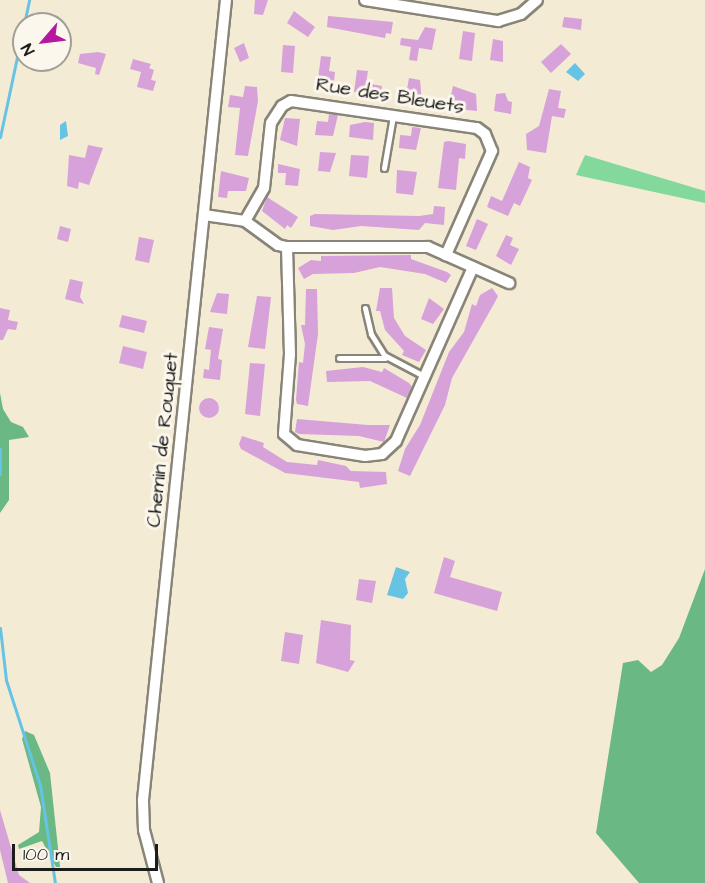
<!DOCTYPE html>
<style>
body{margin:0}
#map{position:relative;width:705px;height:883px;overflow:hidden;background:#f4ebd5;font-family:"Architects Daughter",sans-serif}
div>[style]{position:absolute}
.green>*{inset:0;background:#83d89b}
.forest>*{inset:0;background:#6ab883}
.water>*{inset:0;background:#66c3e4}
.stream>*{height:3px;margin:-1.5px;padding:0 1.5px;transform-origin:1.5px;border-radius:1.5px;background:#66c3e4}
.building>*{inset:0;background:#d7a1d9}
.round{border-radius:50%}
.roads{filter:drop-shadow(2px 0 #888478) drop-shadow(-2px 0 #888478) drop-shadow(0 2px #888478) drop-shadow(0 -2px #888478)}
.service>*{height:5px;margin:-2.5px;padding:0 2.5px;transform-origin:2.5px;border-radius:2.5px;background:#fff}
.minor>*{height:10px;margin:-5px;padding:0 5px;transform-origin:5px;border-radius:5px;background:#fff}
span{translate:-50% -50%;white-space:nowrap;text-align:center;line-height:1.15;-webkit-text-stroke:6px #fbf7ec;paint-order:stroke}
.street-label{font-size:20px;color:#1c1c1c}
.north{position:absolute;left:12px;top:12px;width:60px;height:60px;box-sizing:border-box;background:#fbf7ec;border:2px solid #a29f99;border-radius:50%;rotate:242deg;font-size:16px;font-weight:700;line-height:24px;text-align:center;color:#1c1c1c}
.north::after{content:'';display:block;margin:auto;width:21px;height:27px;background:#b5179e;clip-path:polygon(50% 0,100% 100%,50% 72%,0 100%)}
.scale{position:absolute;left:12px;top:844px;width:146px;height:27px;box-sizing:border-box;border:3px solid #1c1c1c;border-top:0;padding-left:8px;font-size:18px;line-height:21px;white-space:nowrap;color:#1c1c1c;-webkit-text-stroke:4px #fbf7ec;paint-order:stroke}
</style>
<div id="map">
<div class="green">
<div style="clip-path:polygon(585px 155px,705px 191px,705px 203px,576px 175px)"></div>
</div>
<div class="forest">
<div style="clip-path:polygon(0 393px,3px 409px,11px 422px,23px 427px,29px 437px,9px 440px,9px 500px,0 513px)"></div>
<div style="clip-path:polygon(705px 569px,705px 883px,639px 883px,596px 833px,623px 663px,638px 660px,651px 672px,662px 665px,679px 638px)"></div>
<div style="clip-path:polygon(25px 731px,34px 735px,50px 773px,60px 867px,56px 867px,42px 841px,19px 849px,18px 845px,39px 832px,41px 807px,22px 739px)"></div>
</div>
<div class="water">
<div style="clip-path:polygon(575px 63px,585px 74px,578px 81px,566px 72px)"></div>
<div style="clip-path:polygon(66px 121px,68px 136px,60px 140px,60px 125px)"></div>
<div style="clip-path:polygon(396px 567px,410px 572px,405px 579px,408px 593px,403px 599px,387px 595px)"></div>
</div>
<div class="stream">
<div style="left:0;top:137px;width:140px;rotate:-78deg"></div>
<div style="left:0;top:449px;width:25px;rotate:90deg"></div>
<div style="left:0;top:628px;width:52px;rotate:83.4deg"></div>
<div style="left:6px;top:680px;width:110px;rotate:72.1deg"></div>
<div style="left:40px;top:785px;width:99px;rotate:81.3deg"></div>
</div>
<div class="building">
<div style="clip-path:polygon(255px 0,268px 0,263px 15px,254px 14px)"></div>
<div style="clip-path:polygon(294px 11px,315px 27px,308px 37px,287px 23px)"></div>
<div style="clip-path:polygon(328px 16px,393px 22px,391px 34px,386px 33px,385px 38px,327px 27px)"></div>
<div style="clip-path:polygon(564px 17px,582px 19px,581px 30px,562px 27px)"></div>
<div style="clip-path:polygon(425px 27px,436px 29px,432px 50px,419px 48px,417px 61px,409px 60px,411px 47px,400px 45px,401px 38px,418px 40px)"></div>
<div style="clip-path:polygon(463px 31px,475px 33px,472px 61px,459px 59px)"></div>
<div style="clip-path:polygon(493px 39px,503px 41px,503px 62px,490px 60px)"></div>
<div style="clip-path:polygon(244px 43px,249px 58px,240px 62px,234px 48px)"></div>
<div style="clip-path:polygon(561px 44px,571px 54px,551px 73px,541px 62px)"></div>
<div style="clip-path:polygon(283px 45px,295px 46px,293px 73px,281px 72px)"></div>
<div style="clip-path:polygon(98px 52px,106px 54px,99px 75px,95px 74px,96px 68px,78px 63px,80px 54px)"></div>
<div style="clip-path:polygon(321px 56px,331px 57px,329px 71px,335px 72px,334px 82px,318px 79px)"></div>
<div style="clip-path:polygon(133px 59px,151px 64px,149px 68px,154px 70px,151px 80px,156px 81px,153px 91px,137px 87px,141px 72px,130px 69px)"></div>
<div style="clip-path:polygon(357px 70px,368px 71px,366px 83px,382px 86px,380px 97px,354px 92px)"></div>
<div style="clip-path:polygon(409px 78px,420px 80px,422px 103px,405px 100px)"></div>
<div style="clip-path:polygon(245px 86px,257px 87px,258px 101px,248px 156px,235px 155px,240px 108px,228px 107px,230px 95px,243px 97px)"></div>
<div style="clip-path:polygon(453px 86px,476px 94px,477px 111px,448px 108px)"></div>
<div style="clip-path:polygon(549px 89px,561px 91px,558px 108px,566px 109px,564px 118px,552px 116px,546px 153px,527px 150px,526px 134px,539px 126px)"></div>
<div style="clip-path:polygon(505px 93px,508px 101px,512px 102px,511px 114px,494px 111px,496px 94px)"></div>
<div style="clip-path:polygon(329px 114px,338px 115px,333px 136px,315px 135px,317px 121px,328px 122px)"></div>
<div style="clip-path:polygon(285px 118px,300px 119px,297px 146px,280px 140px)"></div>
<div style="clip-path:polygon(365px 122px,374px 123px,373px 140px,349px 137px,350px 125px)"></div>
<div style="clip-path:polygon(412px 127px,421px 128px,416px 150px,399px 148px,400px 135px,411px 136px)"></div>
<div style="clip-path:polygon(448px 141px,466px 144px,465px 159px,459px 158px,456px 190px,438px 188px,444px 142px)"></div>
<div style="clip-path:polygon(88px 145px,103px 148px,89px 185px,79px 182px,78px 189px,67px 186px,69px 155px,85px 158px)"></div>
<div style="clip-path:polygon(320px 152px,336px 153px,330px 172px,318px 171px)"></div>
<div style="clip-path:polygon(351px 155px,369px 156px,367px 178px,349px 176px)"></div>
<div style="clip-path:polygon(519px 162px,530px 167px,528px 178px,532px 180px,520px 206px,514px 203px,508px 216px,487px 207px,491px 196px,502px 201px)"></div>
<div style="clip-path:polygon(278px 164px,300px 169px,298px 186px,285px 185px,286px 173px,278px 173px)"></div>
<div style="clip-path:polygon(397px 170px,417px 172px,413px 195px,396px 193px)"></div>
<div style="clip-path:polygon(221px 171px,249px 178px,246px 191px,228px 191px,227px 198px,218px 197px)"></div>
<div style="clip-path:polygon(267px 197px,298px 217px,291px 228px,287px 225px,285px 229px,262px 211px)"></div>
<div style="clip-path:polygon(434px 206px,445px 207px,444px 225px,425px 223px,419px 230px,361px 226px,333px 230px,310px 226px,310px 216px,315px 214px,419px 216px,433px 214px)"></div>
<div style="clip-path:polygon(477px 219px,488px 224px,476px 250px,466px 246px)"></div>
<div style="clip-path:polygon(60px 226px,71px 229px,68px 242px,57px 239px)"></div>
<div style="clip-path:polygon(506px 235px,513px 238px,510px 245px,519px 249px,511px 265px,496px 256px)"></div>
<div style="clip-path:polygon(139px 237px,154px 240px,149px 263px,135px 260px)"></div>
<div style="clip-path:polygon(411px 255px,411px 259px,447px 272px,451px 275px,446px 283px,425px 274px,380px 267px,354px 273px,313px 274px,304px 279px,298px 268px,311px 260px,321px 261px,321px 256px)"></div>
<div style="clip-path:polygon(70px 279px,83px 282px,80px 297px,84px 304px,65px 299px)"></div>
<div style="clip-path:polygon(380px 288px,392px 288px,394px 318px,405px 336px,426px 350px,419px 362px,402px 355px,404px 351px,385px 330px,380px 311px,376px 311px)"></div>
<div style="clip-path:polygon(492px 288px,498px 296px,495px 302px,452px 378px,445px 405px,410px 476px,398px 471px,405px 449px,420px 425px,449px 352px,464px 332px,472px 304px,476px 306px,480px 295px)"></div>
<div style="clip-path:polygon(306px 289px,317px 289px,318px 334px,308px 406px,297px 404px,296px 400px,299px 362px,303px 363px,305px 344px,301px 325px,305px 325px)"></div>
<div style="clip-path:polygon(217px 293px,229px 294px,227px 314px,210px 312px)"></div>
<div style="clip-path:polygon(257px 296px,271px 297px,265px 349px,248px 347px)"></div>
<div style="clip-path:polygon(429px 298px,444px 309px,433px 324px,421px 319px)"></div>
<div style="clip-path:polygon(0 308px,10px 310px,8px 320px,18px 322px,16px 330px,8px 329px,3px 340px,0 340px)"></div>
<div style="clip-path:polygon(122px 315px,147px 321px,144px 333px,119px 327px)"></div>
<div style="clip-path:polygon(209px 327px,223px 329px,218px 359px,222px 360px,220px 380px,203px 378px,204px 369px,209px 370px,211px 350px,205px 349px)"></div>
<div style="clip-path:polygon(123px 346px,147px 352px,143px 369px,119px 363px)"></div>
<div style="clip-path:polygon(250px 363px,265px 364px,260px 416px,245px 414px)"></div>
<div style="clip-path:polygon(363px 367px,382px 372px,384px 368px,409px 383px,412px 387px,407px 398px,370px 381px,327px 382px,326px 371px)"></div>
<div class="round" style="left:199px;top:398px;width:20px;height:20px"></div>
<div style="clip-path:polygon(297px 419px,368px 425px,390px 425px,384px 442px,359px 436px,299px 434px,295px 432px)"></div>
<div style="clip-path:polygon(242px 436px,264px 443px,263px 447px,287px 462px,317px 465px,318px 460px,346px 466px,351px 471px,386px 472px,387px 484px,360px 488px,359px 482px,285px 473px,241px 449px,239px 444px)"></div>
<div style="clip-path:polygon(444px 557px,455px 561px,450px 577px,502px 592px,497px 611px,434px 593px)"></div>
<div style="clip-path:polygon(359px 579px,376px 581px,372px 603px,356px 600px)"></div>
<div style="clip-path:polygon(321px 620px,351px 625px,350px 660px,355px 661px,348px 672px,316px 663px)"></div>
<div style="clip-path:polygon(285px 632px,303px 635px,299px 664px,281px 661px)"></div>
<div style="clip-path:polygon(0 810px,19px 875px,30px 883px,8px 883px,0 850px)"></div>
</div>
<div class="roads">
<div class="service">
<div style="left:384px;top:168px;width:53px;rotate:-80.2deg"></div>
<div style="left:365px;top:308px;width:27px;rotate:77deg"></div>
<div style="left:371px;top:334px;width:25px;rotate:58deg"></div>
<div style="left:384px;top:355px;width:45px;rotate:27.7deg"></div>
<div style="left:339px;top:358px;width:46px"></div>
</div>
<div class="minor">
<div style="left:365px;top:0;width:135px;rotate:9deg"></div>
<div style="left:498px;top:21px;width:24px;rotate:-17deg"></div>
<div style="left:521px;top:14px;width:21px;rotate:-41deg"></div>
<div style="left:204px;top:215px;width:41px;rotate:8.3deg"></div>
<div style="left:245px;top:221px;width:41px;rotate:36deg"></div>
<div style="left:278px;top:245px;width:9px;rotate:13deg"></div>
<div style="left:287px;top:247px;width:141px"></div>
<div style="left:428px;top:247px;width:89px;rotate:24deg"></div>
<div style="left:245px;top:221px;width:38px;rotate:-60deg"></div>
<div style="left:264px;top:188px;width:65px;rotate:-83.9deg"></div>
<div style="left:271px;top:123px;width:20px;rotate:-57deg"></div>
<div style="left:282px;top:106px;width:10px;rotate:-29deg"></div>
<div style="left:291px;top:101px;width:188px;rotate:8.3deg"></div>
<div style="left:477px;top:128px;width:10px;rotate:37deg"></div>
<div style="left:485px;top:134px;width:18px;rotate:68deg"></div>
<div style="left:492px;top:151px;width:114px;rotate:113.9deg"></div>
<div style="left:287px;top:247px;width:107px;rotate:88.4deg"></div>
<div style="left:290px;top:354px;width:80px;rotate:94.3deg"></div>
<div style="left:284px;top:434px;width:17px;rotate:40deg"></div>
<div style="left:297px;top:445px;width:69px;rotate:9.2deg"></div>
<div style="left:365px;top:456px;width:17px;rotate:-7deg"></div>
<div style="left:382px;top:454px;width:19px;rotate:-43deg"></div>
<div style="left:396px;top:441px;width:190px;rotate:-66.1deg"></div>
<div style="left:158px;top:883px;width:55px;rotate:-104.8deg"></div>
<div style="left:144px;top:830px;width:30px;rotate:-92deg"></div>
<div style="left:143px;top:800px;width:804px;rotate:-84.08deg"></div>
</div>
</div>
<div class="street-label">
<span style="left:390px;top:96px;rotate:9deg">Rue des Bleuets</span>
<span style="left:163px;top:440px;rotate:-84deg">Chemin de Rouquet</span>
</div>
<div class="north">N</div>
<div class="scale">100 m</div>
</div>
